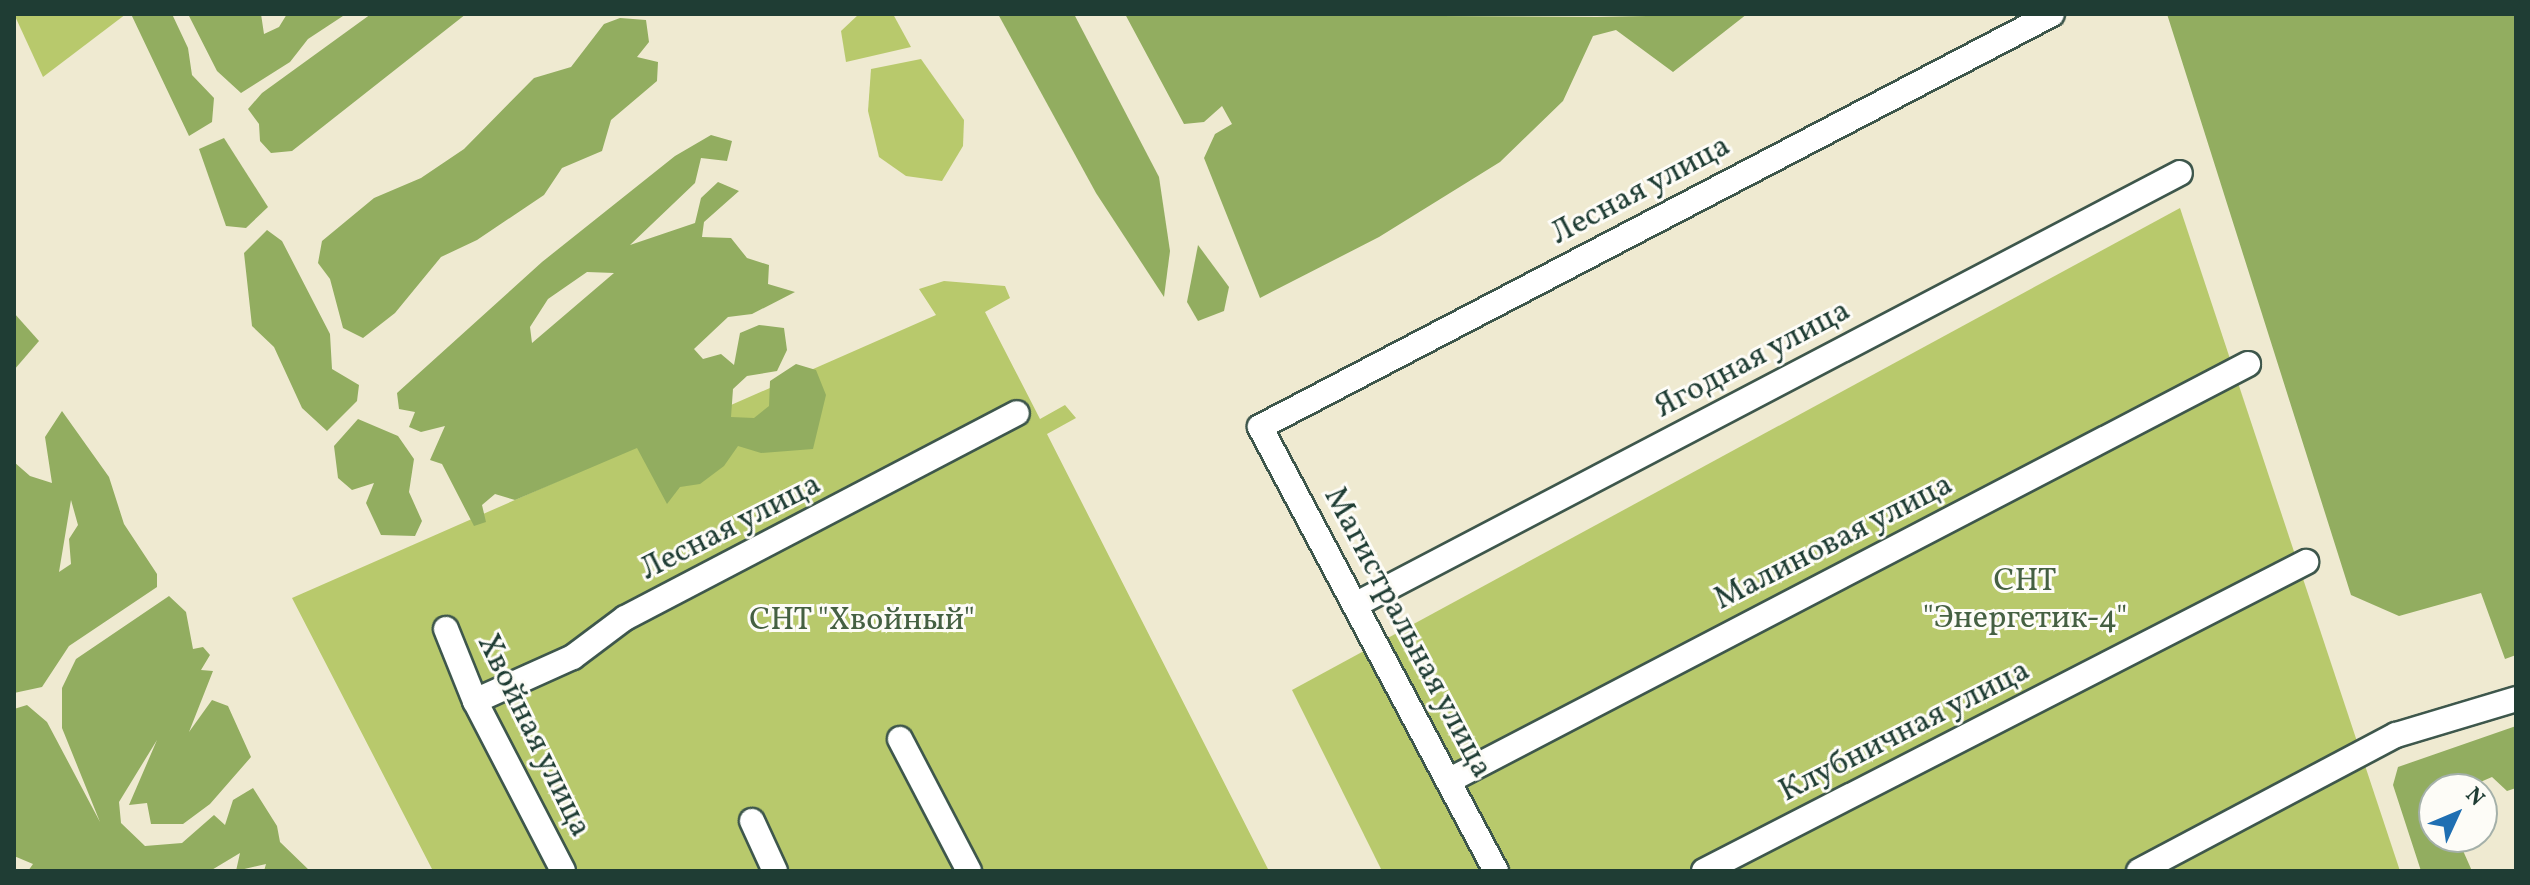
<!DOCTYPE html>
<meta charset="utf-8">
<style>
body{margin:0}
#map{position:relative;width:2530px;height:885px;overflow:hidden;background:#efead1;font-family:Vollkorn,serif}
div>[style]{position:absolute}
.green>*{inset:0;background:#b8c96c}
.forest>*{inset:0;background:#92ad60}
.roads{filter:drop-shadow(2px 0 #3e574c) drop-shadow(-2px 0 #3e574c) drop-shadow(0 2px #3e574c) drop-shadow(0 -2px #3e574c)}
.street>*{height:24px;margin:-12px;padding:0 12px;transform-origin:12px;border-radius:12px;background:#fff}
span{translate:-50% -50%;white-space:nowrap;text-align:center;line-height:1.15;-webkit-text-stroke:6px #fdfcf7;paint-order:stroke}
.street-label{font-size:32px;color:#1f3d34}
.park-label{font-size:32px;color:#456042}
.frame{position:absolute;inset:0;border:16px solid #1f3d34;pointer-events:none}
.north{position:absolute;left:2418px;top:773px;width:80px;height:80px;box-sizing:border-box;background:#fdfcf7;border:2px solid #a4b0a9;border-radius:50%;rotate:46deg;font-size:22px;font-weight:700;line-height:32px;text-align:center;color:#1f3d34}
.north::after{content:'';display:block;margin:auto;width:28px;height:36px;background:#1f6fb2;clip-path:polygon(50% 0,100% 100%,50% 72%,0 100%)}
</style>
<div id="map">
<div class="green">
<div style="clip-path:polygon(14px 14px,126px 14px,43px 77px)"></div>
<div style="clip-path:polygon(859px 14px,893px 14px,911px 47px,846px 62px,841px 31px)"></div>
<div style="clip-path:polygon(921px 59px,964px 120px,963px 146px,942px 181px,906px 176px,879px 157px,868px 111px,871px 69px)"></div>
<div style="clip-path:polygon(2180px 208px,2400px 871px,1382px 871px,1292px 690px)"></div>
<div style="clip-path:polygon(944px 281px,1005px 286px,1010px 298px,985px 312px,1040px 419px,1065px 405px,1076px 418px,1047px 434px,1269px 871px,433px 871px,292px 598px,936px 315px,919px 289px)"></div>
</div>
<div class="forest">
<div style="clip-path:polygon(131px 14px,172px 14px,188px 48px,192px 75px,214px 98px,212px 122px,189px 136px)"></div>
<div style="clip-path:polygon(188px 14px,261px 14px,264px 34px,279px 27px,287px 14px,346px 14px,308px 39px,290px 62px,241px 93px,217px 71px)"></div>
<div style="clip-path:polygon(371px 14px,466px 14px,292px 151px,271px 153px,260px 141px,259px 124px,248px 109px,262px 93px)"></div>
<div style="clip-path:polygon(998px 14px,1074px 14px,1159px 177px,1170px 251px,1164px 297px,1096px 193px)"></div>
<div style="clip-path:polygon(1125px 14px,1597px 17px,1747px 14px,1673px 72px,1616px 30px,1593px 36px,1563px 101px,1500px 162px,1379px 237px,1260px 298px,1204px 158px,1215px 134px,1232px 124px,1222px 106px,1204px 122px,1184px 124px)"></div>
<div style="clip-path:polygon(2167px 14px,2516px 14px,2516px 655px,2505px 659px,2481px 593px,2399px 616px,2351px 595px)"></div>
<div style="clip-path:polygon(620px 18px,646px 20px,649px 42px,637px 57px,658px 62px,657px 81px,611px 120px,602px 151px,562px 168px,544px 195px,477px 240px,441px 257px,395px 313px,363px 338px,343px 328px,330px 279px,318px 263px,322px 241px,374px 198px,421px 178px,464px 149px,534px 78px,571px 67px,604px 24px)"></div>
<div style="clip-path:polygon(evenodd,711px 135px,732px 141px,727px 161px,701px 158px,695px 183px,630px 245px,695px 223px,701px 198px,718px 182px,739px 191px,704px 222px,702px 237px,731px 238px,747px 258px,769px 265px,768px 284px,795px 292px,752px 314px,728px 317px,694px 349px,703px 359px,721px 354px,734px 365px,740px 333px,759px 325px,784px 328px,787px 350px,777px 371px,747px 376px,733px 389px,731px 417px,754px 418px,769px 406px,770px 381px,796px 364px,816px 370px,826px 395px,813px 449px,761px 453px,738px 446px,724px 466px,700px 484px,680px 487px,667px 504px,637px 448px,515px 500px,495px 494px,482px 505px,486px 522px,474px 526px,442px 464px,430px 460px,445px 426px,421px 432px,409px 427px,415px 412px,399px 409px,397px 393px,542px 262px,675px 156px,711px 135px,587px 272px,614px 273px,532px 343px,530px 327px,548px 299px,587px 272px)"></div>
<div style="clip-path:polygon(224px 138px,268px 207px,246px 228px,226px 226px,199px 149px)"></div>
<div style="clip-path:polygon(267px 230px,282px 241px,330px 334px,332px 369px,359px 385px,357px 401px,327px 431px,302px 408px,274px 347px,252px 326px,244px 253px)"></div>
<div style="clip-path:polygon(1198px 245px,1229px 287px,1224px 311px,1198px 321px,1187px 302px)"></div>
<div style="clip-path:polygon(14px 313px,39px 341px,14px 370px)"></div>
<div style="clip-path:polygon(evenodd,62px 411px,109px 477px,124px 524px,157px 574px,157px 587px,69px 646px,42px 687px,14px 693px,14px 462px,30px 476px,52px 483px,45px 437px,62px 411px,71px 500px,78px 525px,69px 539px,71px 564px,59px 572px,71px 500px)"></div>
<div style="clip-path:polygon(358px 419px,398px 436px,414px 459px,409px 492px,422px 521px,415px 536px,381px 535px,366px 503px,374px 483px,352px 490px,338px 478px,334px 446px)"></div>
<div style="clip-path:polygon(169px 596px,186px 612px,193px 649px,203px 647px,210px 655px,201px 670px,213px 671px,189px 732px,212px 700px,228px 706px,251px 757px,210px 804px,183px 824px,151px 824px,147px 803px,129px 805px,157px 740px,119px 802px,121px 823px,145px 846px,182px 843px,214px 815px,225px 825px,233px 800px,253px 788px,277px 826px,280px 842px,310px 871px,264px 871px,266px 864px,236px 871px,240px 853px,210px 871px,28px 871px,33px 864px,14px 856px,14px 709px,27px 705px,47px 722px,100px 822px,62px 728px,62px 688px,76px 659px)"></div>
<div style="clip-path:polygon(2516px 726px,2516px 788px,2507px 791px,2492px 777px,2464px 789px,2434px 789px,2434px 837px,2457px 837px,2472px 871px,2421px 871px,2393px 785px,2398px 767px)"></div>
</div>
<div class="roads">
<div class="street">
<div style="left:1355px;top:605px;width:931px;rotate:-27.64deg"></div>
<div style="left:446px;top:629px;width:78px;rotate:68.1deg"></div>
<div style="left:475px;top:701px;width:191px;rotate:62.6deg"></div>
<div style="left:475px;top:701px;width:107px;rotate:-24.2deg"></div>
<div style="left:573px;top:657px;width:65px;rotate:-36.9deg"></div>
<div style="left:625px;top:618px;width:442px;rotate:-27.6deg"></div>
<div style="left:900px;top:739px;width:149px;rotate:62.4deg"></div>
<div style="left:1450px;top:780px;width:900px;rotate:-27.53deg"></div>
<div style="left:752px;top:821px;width:55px;rotate:65.3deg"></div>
<div style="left:1496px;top:871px;width:503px;rotate:-117.99deg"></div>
<div style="left:1260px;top:427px;width:893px;rotate:-27.54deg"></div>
<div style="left:1704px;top:871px;width:677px;rotate:-27.17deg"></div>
<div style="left:2139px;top:871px;width:291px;rotate:-27.9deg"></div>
<div style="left:2396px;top:735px;width:125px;rotate:-16.7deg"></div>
</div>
</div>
<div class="street-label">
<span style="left:1641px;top:191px;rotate:-28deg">Лесная улица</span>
<span style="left:1753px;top:360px;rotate:-28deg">Ягодная улица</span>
<span style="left:731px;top:528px;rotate:-27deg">Лесная улица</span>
<span style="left:1834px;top:543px;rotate:-27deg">Малиновая улица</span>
<span style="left:1407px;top:633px;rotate:62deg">Магистральная улица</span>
<span style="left:1905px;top:732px;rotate:-27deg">Клубничная улица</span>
<span style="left:533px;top:736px;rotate:64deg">Хвойная улица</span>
</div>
<div class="park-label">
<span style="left:2025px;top:601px">СНТ<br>"Энергетик-4"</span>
<span style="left:862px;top:621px">СНТ "Хвойный"</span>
</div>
<div class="frame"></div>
<div class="north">N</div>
</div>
